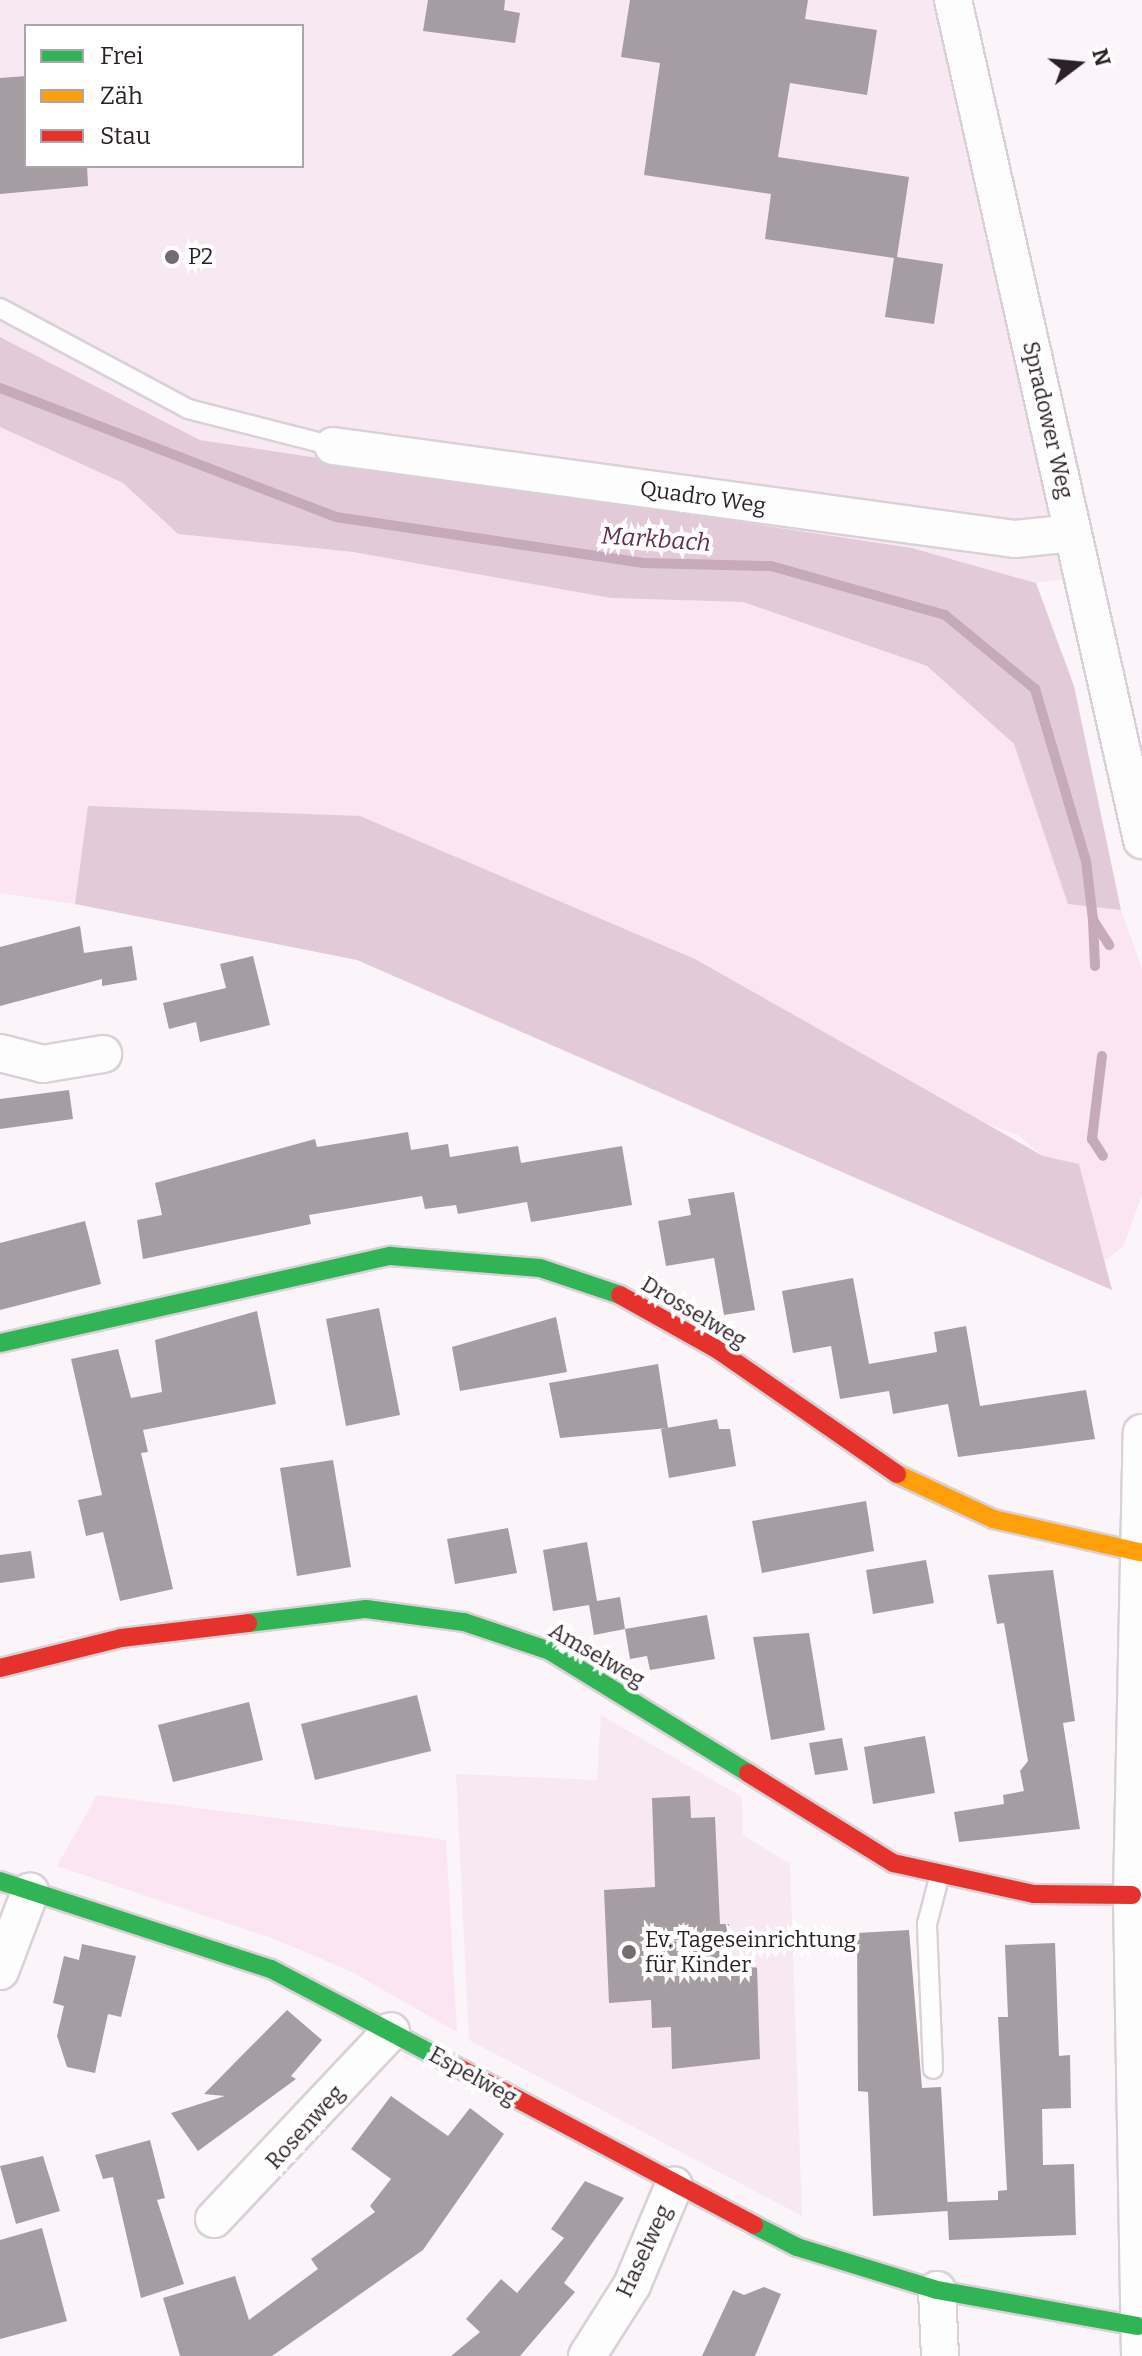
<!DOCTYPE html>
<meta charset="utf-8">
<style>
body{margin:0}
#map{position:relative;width:1142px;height:2356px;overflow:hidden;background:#fbf4f8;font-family:Bitter,serif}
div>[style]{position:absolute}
.built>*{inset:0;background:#f8e8f1}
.green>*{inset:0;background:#fbe5f2}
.forest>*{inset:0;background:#e3cad9}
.stream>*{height:10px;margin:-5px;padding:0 5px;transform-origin:5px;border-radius:5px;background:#c6a9ba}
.building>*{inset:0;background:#a69da3}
.roads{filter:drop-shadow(2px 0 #d9d1d6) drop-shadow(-2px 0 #d9d1d6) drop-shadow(0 2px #d9d1d6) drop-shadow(0 -2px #d9d1d6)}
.lane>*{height:18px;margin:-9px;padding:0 9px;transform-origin:9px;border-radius:9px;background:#fefdfe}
.street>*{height:36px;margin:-18px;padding:0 18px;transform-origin:18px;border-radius:18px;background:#fefdfe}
.fast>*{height:18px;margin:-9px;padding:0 9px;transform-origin:9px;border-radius:9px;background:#30b455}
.slow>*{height:18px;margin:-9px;padding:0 9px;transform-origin:9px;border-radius:9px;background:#ff9f0a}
.jam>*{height:18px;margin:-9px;padding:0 9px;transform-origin:9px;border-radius:9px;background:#e5322d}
.dots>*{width:22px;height:22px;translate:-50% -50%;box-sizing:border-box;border:4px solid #fff;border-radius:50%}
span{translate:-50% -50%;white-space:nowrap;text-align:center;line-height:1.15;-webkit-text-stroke:8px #fff;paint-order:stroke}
.poi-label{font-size:22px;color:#2c2127}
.left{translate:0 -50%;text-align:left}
.street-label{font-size:22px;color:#2c2127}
.water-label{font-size:24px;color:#613051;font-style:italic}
.legend{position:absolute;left:24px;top:24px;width:280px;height:144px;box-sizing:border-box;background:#fff;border:2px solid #aba6a9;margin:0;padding:10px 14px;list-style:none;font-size:24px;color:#2c2127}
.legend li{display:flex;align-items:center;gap:16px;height:40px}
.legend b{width:40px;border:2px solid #aba6a9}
.north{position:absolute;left:1038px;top:24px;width:80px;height:80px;-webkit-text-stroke:6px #fff;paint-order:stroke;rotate:74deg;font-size:22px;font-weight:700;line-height:32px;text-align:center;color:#2c2127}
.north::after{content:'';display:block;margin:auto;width:28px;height:36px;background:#2c2127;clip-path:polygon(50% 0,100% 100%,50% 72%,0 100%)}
</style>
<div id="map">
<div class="built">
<div style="clip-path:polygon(evenodd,0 0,936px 0,1063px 579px,1036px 583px,912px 548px,200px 440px,0 337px,0 0,26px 26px,302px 26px,302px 166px,26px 166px,26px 26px)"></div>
<div style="clip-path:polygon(601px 1715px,742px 1797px,743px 1835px,790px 1864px,802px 2216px,469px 2040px,456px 1774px,597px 1780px)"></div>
</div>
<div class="green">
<div style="clip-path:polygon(0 427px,123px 483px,178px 534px,353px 552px,611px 598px,743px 602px,927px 666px,1014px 744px,1068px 903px,1121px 910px,1142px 969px,1142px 1195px,1123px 1247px,1104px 1261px,1079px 1164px,1043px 1156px,1018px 1135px,89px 806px,75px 904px,0 893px)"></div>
<div style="clip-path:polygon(97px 1795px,446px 1840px,457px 2032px,350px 1971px,272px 1938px,57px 1866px)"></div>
</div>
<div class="forest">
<div style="clip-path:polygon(0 337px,200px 440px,912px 548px,1036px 583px,1074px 686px,1121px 910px,1068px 904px,1014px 744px,927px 666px,743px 602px,611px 598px,353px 552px,178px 534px,123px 483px,0 427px)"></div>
<div style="clip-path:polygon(88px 806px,360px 816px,695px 959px,1043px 1156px,1079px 1164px,1112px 1290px,357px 960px,75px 904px)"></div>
</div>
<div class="stream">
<div style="left:0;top:388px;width:360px;rotate:21deg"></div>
<div style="left:336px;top:517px;width:311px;rotate:8.5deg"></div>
<div style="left:644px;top:563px;width:127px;rotate:1.4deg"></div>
<div style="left:771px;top:566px;width:181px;rotate:15.7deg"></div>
<div style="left:945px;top:615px;width:117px;rotate:39.4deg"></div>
<div style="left:1035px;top:689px;width:179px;rotate:73.5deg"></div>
<div style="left:1086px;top:861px;width:59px;rotate:83.2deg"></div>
<div style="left:1093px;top:920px;width:30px;rotate:57deg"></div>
<div style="left:1093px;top:920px;width:46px;rotate:87.5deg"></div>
<div style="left:1102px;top:1056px;width:84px;rotate:96.9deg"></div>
<div style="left:1092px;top:1139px;width:20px;rotate:57deg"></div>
</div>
<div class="building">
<div style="clip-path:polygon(428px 0,505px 0,504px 10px,520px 13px,515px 43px,423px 31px)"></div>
<div style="clip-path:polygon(630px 0,808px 0,805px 19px,877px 30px,867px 95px,790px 83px,778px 157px,909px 177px,897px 257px,943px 264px,934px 324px,885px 317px,894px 258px,765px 239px,771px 194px,644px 175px,660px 63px,621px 57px)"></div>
<div style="clip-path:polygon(26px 76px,26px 166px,87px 166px,88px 186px,0 194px,0 78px)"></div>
<div style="clip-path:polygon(80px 926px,84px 953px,132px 946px,137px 980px,102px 986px,102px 979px,0 1006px,0 947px)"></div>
<div style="clip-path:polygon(253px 956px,270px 1025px,200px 1042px,196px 1022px,169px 1029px,163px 1003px,226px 988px,220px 964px)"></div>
<div style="clip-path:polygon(69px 1090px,73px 1119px,0 1129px,0 1099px)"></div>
<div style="clip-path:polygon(408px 1132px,411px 1150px,448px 1144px,450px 1157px,518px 1146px,521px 1163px,622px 1146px,632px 1205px,531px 1222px,527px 1202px,458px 1214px,456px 1205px,425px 1209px,422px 1196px,309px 1215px,311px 1224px,143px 1259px,137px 1220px,162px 1215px,155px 1183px,315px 1139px,317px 1147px)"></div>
<div style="clip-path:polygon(734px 1192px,755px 1310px,724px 1315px,714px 1258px,666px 1266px,658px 1221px,691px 1215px,688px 1199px)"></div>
<div style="clip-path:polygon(85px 1221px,101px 1284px,0 1310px,0 1243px)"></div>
<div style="clip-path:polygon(853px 1278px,869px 1364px,937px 1352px,934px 1332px,966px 1326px,980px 1406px,1086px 1390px,1095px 1439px,958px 1457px,948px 1404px,893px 1414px,889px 1391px,840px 1399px,831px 1346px,793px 1353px,782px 1291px)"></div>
<div style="clip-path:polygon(379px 1308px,400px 1415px,346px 1426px,326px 1319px)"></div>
<div style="clip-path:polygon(257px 1311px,276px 1404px,143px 1430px,148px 1452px,141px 1453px,173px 1589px,120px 1601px,103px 1532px,86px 1536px,78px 1500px,102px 1495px,71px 1359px,118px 1349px,131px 1398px,162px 1392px,155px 1340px)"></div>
<div style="clip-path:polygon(556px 1317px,567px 1372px,460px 1391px,452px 1347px)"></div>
<div style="clip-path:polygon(658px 1364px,668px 1428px,560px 1438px,549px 1383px)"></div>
<div style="clip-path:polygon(717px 1419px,719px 1429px,730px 1429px,736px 1466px,669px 1478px,661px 1429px)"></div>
<div style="clip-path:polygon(333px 1460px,351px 1567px,297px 1576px,280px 1468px)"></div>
<div style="clip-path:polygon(866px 1501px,874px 1551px,762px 1573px,752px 1521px)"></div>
<div style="clip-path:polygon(508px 1528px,517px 1573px,455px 1584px,447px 1539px)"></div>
<div style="clip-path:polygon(587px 1542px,597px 1601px,620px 1597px,625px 1629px,707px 1615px,715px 1659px,650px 1670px,647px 1656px,630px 1659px,625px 1629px,594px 1635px,589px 1605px,553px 1611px,543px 1550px)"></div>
<div style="clip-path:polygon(31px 1551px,35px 1578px,0 1583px,0 1555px)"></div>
<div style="clip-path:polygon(926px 1560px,934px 1603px,873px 1614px,866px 1570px)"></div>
<div style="clip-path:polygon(1053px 1570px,1075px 1721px,1063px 1723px,1080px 1829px,959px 1842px,954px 1812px,1004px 1804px,1003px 1795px,1024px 1791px,1020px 1771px,1028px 1761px,1004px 1623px,997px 1624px,988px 1575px)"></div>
<div style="clip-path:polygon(809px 1633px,825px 1730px,771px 1740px,753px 1637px)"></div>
<div style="clip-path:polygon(417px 1695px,431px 1751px,315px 1780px,301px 1724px)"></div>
<div style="clip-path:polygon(249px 1702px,263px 1760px,173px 1782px,158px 1725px)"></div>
<div style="clip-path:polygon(925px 1736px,935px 1793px,873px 1804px,864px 1747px)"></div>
<div style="clip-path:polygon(842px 1738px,848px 1770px,815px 1775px,809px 1743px)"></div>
<div style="clip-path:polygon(690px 1796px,691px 1818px,715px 1817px,720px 1924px,729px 1924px,731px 1967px,757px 1966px,760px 2059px,672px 2069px,671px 2027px,652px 2028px,651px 2000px,609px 2003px,604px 1890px,655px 1887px,652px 1798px)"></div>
<div style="clip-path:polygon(909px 1930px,922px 2088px,941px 2087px,948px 2211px,873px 2216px,868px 2092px,858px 2091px,857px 1933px)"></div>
<div style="clip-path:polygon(1055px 1943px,1059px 2056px,1070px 2055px,1071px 2108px,1042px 2109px,1043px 2165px,1074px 2164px,1076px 2235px,949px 2240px,947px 2202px,998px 2200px,998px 2191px,1007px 2190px,998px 2017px,1008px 2017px,1005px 1945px)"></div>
<div style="clip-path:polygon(82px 1944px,136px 1956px,121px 2017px,108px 2014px,95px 2073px,67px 2067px,57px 2036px,64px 2006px,53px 2003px,64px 1956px,79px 1960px)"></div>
<div style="clip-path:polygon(287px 2010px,322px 2040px,291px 2076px,296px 2079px,198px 2151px,171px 2113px,225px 2096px,204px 2094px)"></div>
<div style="clip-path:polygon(391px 2096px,448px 2136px,470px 2108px,504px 2134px,423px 2250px,272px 2356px,180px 2356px,163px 2298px,235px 2276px,249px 2320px,318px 2269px,311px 2259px,375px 2212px,370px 2206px,391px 2179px,351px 2149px)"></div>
<div style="clip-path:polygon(150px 2140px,165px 2198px,157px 2200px,184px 2284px,141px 2298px,113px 2177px,103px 2179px,95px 2155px)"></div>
<div style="clip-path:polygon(43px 2156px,60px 2211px,16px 2224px,0 2166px)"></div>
<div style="clip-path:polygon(585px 2181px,624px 2198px,564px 2283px,575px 2292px,520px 2356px,451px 2356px,480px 2332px,466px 2319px,501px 2279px,517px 2293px,564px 2238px,551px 2229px)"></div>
<div style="clip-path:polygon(42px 2228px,67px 2321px,0 2339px,0 2240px)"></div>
<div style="clip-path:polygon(764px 2287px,781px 2294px,755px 2356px,702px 2356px,733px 2290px,744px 2295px)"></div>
</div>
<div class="roads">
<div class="lane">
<div style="left:0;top:308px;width:213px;rotate:28.2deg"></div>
<div style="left:188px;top:409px;width:150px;rotate:14.3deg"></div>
<div style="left:933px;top:2069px;width:145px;rotate:-92.4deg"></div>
<div style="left:927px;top:1924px;width:48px;rotate:-75.4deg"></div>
</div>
<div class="street">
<div style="left:953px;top:0;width:861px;rotate:77.32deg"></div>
<div style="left:333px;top:446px;width:688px;rotate:7.77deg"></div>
<div style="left:1015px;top:539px;width:58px;rotate:-5.9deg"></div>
<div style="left:0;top:1053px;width:44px;rotate:14.3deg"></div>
<div style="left:43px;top:1064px;width:61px;rotate:-9.5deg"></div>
<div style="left:0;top:1971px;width:85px;rotate:-69.2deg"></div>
<div style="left:214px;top:2219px;width:258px;rotate:-46.7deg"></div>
<div style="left:937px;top:2290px;width:66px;rotate:87.4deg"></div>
<div style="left:587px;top:2356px;width:84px;rotate:-57.6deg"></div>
<div style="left:632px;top:2285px;width:108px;rotate:-67.2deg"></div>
<div style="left:1140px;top:2356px;width:461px;rotate:-91deg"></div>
<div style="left:1132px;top:1895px;width:462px;rotate:-88.8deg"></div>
</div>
<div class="fast">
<div style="left:0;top:1343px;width:400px;rotate:-12.6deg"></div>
<div style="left:390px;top:1256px;width:150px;rotate:4.6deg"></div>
<div style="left:540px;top:1268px;width:84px;rotate:18.6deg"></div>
<div style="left:248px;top:1623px;width:119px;rotate:-6.8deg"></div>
<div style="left:366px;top:1609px;width:99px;rotate:7.6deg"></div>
<div style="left:464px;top:1622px;width:91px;rotate:18.6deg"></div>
<div style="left:550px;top:1651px;width:233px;rotate:31.6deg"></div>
<div style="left:0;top:1881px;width:285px;rotate:18deg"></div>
<div style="left:271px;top:1969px;width:215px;rotate:27.8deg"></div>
<div style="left:754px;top:2225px;width:48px;rotate:27.1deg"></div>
<div style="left:797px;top:2247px;width:146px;rotate:17.1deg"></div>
<div style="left:937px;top:2290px;width:204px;rotate:10.2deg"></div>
</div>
<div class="slow">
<div style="left:897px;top:1474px;width:106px;rotate:25.1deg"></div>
<div style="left:993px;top:1519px;width:151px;rotate:12.7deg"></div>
</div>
<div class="jam">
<div style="left:620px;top:1295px;width:112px;rotate:29.3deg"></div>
<div style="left:718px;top:1350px;width:218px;rotate:34.7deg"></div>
<div style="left:0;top:1668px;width:125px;rotate:-13.9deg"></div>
<div style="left:121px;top:1638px;width:128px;rotate:-6.7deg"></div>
<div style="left:748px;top:1773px;width:171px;rotate:31.8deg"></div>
<div style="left:893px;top:1863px;width:144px;rotate:12.4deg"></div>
<div style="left:1034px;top:1894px;width:98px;rotate:0.6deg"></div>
<div style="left:461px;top:2069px;width:332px;rotate:28deg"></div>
</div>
</div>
<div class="dots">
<div style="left:172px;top:257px;background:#746b70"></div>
<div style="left:629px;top:1952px;background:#746b70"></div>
</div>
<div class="poi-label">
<span class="left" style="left:188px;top:257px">P2</span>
<span class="left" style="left:645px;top:1952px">Ev. Tageseinrichtung<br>für Kinder</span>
</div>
<div class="street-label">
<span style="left:1048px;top:420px;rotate:77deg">Spradower Weg</span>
<span style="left:703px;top:497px;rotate:8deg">Quadro Weg</span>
<span style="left:694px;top:1312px;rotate:31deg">Drosselweg</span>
<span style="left:597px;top:1655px;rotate:30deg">Amselweg</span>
<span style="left:473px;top:2076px;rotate:29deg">Espelweg</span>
<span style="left:305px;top:2127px;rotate:-48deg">Rosenweg</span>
<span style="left:644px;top:2251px;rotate:-65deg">Haselweg</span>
</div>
<div class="water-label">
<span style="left:656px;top:540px;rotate:4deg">Markbach</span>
</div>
<ul class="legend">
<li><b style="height:10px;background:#30b455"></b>Frei</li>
<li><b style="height:10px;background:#ff9f0a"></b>Zäh</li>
<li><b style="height:10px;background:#e5322d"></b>Stau</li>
</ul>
<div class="north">N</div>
</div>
